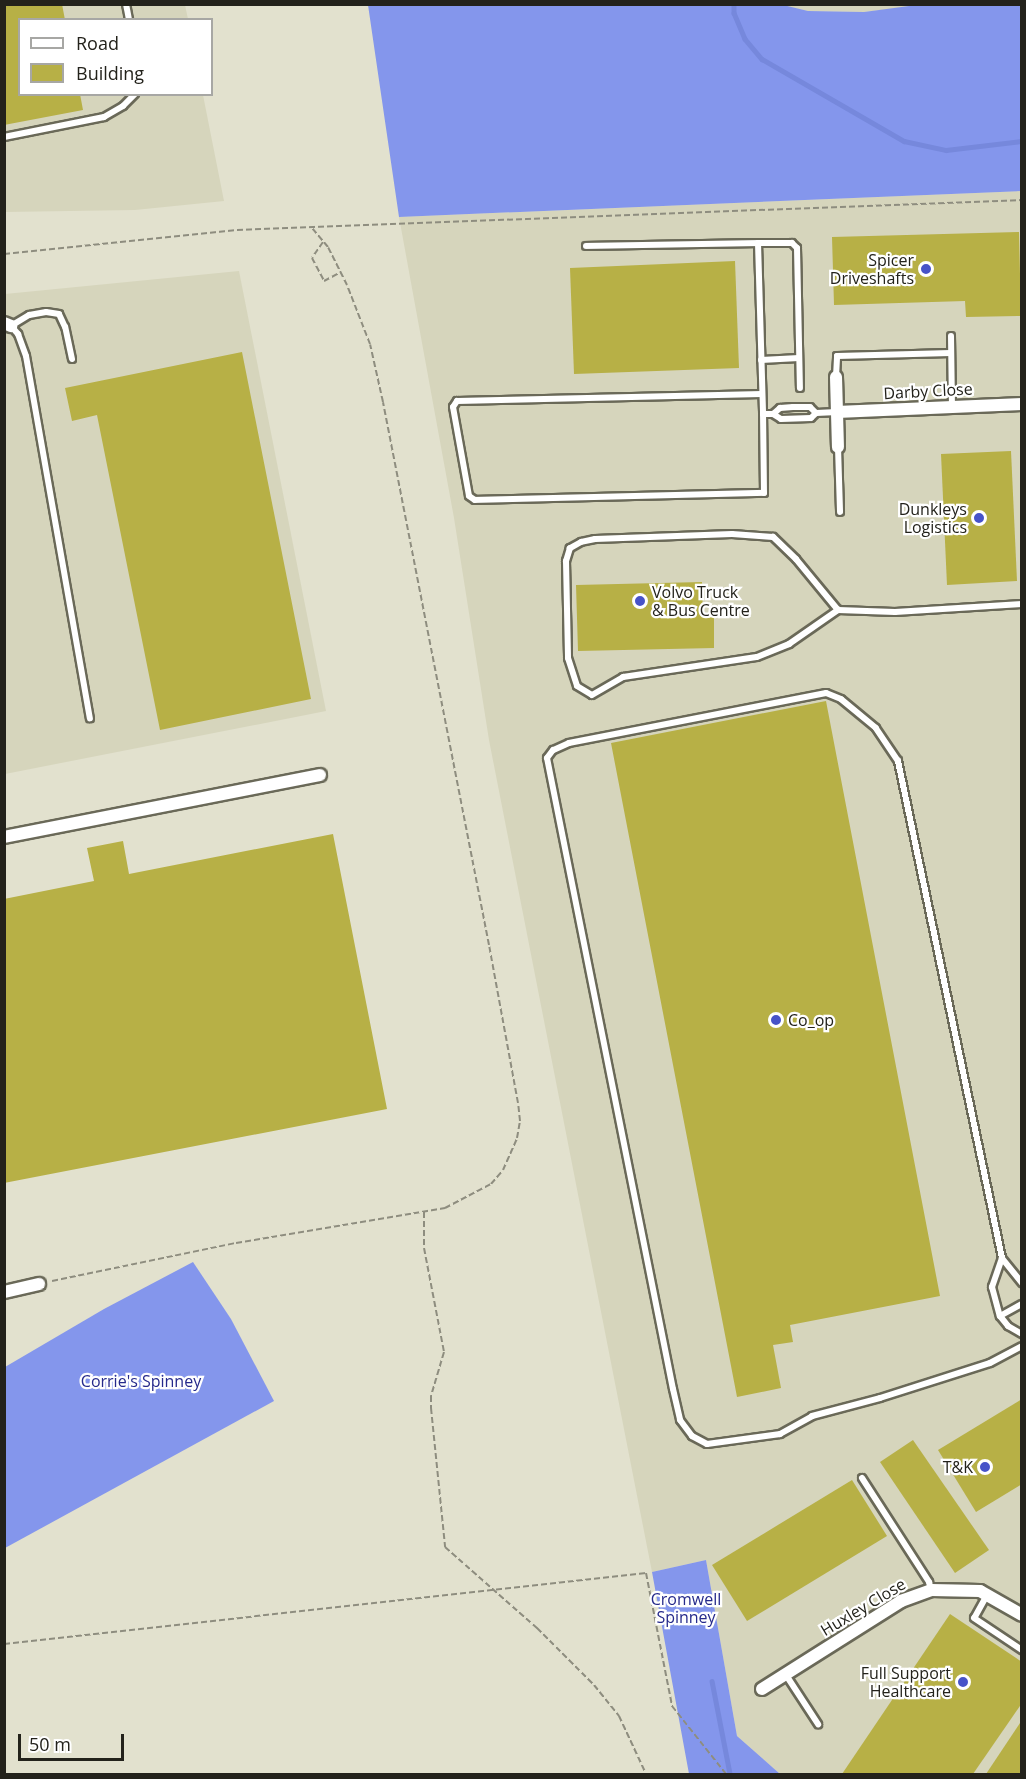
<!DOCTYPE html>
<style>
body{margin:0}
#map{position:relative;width:1026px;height:1779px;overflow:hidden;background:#e2e1ce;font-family:"Open Sans",sans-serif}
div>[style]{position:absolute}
.built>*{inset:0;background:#d6d5bc}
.forest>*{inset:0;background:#8496ec}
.stream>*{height:4.5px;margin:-2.25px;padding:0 2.25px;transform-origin:2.25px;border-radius:2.25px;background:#7688dc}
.building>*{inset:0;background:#b7b046}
.path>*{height:2px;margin-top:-1px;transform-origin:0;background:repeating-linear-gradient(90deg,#8e8d7f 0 6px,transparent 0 9px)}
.roads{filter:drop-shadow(2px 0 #6a6958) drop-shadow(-2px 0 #6a6958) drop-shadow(0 2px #6a6958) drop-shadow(0 -2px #6a6958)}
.lane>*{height:6px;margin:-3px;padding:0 3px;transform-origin:3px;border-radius:3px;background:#fff}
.street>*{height:12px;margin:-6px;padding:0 6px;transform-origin:6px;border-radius:6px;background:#fff}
.dots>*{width:16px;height:16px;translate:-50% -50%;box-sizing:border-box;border:3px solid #fff;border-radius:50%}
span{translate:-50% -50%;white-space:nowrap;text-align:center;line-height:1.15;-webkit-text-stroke:4.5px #fff;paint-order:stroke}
.poi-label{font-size:16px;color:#23221b}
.right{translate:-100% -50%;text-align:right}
.left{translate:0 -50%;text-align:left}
.street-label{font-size:16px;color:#23221b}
.park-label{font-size:16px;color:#262a8b}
.frame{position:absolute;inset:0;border:6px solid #23221b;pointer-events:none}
.legend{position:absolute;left:18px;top:18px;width:195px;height:78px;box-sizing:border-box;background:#fff;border:2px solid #a7a7a4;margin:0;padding:8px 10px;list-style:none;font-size:18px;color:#23221b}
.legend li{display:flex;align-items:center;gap:12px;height:30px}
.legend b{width:30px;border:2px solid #a7a7a4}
.scale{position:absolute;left:18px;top:1734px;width:106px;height:27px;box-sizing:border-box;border:3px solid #23221b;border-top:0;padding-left:8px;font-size:18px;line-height:21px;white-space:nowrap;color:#23221b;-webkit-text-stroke:4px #fff;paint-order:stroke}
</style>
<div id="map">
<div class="built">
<div style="clip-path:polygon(4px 5px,185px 5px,188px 19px,20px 20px,20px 94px,203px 95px,224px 201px,135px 210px,5px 212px)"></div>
<div style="clip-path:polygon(779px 5px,924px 5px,864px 12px,808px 11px)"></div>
<div style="clip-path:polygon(1021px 191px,1021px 1774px,780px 1774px,737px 1736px,706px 1560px,652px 1572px,489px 740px,454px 518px,399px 217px)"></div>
<div style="clip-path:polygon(239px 271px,326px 711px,5px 774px,5px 294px)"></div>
</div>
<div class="forest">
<div style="clip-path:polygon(779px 4px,808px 11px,864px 12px,924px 4px,1021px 5px,1021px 191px,399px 217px,368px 5px)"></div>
<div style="clip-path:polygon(193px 1262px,231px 1319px,274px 1401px,5px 1548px,5px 1367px,104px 1309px)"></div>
<div style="clip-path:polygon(706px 1560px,737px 1736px,780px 1774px,689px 1774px,652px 1572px)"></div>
</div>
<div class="stream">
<div style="left:734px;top:4px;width:9px;rotate:90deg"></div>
<div style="left:734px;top:13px;width:28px;rotate:67deg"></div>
<div style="left:745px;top:39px;width:26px;rotate:50deg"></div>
<div style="left:762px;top:59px;width:164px;rotate:30deg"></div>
<div style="left:904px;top:141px;width:43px;rotate:12.1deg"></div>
<div style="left:946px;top:150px;width:77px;rotate:-6.8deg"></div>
<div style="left:712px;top:1681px;width:95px;rotate:79deg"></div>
</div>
<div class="building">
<div style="clip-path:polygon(4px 4px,62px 4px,65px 20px,20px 20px,20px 94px,80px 94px,83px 110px,4px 125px)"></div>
<div style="clip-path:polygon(1019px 232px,1021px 316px,966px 317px,965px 301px,834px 305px,832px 237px)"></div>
<div style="clip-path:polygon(735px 261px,739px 368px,574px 374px,570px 268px)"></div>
<div style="clip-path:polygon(242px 352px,311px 699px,160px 730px,97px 415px,72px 421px,65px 388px)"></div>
<div style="clip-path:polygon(1011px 451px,1017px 581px,947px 585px,941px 454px)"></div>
<div style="clip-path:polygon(702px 582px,703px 617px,714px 617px,714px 648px,578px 651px,576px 585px)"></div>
<div style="clip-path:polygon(826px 701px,940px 1296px,790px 1325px,793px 1342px,773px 1345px,781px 1388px,737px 1397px,611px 743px)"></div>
<div style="clip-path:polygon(333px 834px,387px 1109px,4px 1183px,4px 899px,94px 881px,87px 848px,123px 841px,129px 874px)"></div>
<div style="clip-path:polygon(1022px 1399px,1022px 1484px,976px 1512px,938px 1450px)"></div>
<div style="clip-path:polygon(913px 1440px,989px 1550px,955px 1573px,880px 1462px)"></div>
<div style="clip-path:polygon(852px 1480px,887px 1536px,747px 1621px,712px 1565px)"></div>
<div style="clip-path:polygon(950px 1614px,1022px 1662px,1022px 1703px,973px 1774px,842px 1774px)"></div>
<div style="clip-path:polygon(1022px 1720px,1022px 1774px,986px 1774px)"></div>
</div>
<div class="path">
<div style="left:323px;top:242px;width:19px;rotate:125deg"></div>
<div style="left:312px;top:258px;width:26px;rotate:62deg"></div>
<div style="left:324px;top:281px;width:19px;rotate:-28deg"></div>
<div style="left:4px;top:254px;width:234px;rotate:-5.9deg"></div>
<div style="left:237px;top:230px;width:786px;rotate:-2.19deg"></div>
<div style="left:424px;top:1212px;width:36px;rotate:90deg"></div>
<div style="left:424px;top:1248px;width:106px;rotate:79.1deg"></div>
<div style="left:444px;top:1352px;width:46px;rotate:106.5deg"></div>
<div style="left:431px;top:1396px;width:12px;rotate:90deg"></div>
<div style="left:431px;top:1408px;width:140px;rotate:84.2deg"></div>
<div style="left:445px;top:1547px;width:123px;rotate:41.4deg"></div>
<div style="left:537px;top:1628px;width:81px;rotate:45deg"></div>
<div style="left:594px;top:1685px;width:40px;rotate:51deg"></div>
<div style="left:619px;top:1716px;width:64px;rotate:65deg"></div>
<div style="left:52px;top:1281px;width:188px;rotate:-11.7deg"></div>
<div style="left:236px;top:1243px;width:212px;rotate:-9.5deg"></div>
<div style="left:445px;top:1208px;width:52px;rotate:-27.6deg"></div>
<div style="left:491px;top:1184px;width:18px;rotate:-49deg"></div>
<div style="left:503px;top:1170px;width:35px;rotate:-66deg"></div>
<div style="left:517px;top:1138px;width:17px;rotate:-80deg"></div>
<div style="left:520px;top:1121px;width:18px;rotate:-96deg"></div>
<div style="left:518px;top:1103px;width:161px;rotate:-100.4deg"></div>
<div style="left:489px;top:945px;width:553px;rotate:-101.05deg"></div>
<div style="left:383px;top:402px;width:59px;rotate:-102.6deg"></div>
<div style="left:370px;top:344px;width:63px;rotate:-111.3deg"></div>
<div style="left:347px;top:285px;width:42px;rotate:-116.6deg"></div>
<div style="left:328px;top:247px;width:26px;rotate:-130deg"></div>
<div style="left:4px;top:1644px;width:646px;rotate:-6.31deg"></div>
<div style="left:646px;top:1573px;width:136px;rotate:78.9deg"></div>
<div style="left:672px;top:1706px;width:87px;rotate:51.5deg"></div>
</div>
<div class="roads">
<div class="lane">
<div style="left:126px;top:4px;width:16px;rotate:79deg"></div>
<div style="left:4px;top:137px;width:102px;rotate:-11.3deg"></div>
<div style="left:104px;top:117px;width:22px;rotate:-30deg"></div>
<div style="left:123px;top:106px;width:17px;rotate:-45deg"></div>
<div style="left:758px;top:243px;width:34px"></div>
<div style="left:792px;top:243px;width:7px;rotate:45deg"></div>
<div style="left:797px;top:248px;width:140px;rotate:88.8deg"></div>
<div style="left:586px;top:246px;width:172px;rotate:-1deg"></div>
<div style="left:758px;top:243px;width:171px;rotate:88.3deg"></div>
<div style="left:763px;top:414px;width:10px"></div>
<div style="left:951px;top:336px;width:70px;rotate:89.2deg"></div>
<div style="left:72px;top:359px;width:33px;rotate:-102deg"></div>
<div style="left:65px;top:327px;width:14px;rotate:-115deg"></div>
<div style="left:59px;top:314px;width:13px;rotate:-171deg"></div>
<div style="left:46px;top:312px;width:17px;rotate:170deg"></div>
<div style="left:29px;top:315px;width:21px;rotate:149deg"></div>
<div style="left:11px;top:326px;width:11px;rotate:49deg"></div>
<div style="left:18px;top:334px;width:23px;rotate:70deg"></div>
<div style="left:26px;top:356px;width:368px;rotate:80deg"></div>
<div style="left:761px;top:360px;width:38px;rotate:-3deg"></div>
<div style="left:836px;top:377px;width:21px;rotate:-87deg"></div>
<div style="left:837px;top:356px;width:114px;rotate:-1.5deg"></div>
<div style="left:762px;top:394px;width:305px;rotate:178.7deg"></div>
<div style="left:457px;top:401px;width:7px;rotate:124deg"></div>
<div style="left:453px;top:407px;width:90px;rotate:79.8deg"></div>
<div style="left:469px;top:496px;width:7px;rotate:34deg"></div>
<div style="left:475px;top:500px;width:289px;rotate:-1.4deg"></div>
<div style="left:764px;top:493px;width:79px;rotate:-90.7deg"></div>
<div style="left:816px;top:413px;width:8px;rotate:-135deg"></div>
<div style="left:810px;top:407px;width:17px;rotate:180deg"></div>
<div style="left:793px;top:407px;width:13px;rotate:176deg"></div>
<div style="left:780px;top:408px;width:9px;rotate:139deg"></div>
<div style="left:773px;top:414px;width:9px;rotate:32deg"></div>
<div style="left:781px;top:419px;width:30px;rotate:-2deg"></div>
<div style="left:811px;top:418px;width:7px;rotate:-45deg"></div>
<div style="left:816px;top:413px;width:21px;rotate:-3deg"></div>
<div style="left:838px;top:447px;width:65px;rotate:88.2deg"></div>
<div style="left:838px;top:610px;width:66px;rotate:-129.5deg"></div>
<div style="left:796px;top:559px;width:32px;rotate:-136deg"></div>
<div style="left:773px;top:537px;width:41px;rotate:-175.8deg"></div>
<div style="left:732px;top:534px;width:137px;rotate:177.9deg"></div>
<div style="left:595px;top:539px;width:14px;rotate:168deg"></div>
<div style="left:581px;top:542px;width:13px;rotate:151deg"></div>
<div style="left:570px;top:548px;width:14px;rotate:107deg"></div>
<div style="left:566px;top:561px;width:97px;rotate:88.8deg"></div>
<div style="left:568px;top:658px;width:29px;rotate:72deg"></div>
<div style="left:577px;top:686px;width:17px;rotate:31deg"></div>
<div style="left:592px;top:695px;width:36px;rotate:-30deg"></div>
<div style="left:623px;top:677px;width:135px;rotate:-8.5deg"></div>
<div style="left:757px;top:657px;width:35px;rotate:-22deg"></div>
<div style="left:789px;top:644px;width:60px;rotate:-34.8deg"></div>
<div style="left:838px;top:610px;width:57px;rotate:2deg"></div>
<div style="left:895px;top:612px;width:127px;rotate:-3.6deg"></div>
<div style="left:1002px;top:1258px;width:31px;rotate:109deg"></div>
<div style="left:992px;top:1287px;width:30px;rotate:75deg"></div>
<div style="left:1000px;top:1316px;width:13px;rotate:51deg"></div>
<div style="left:1008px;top:1326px;width:16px;rotate:30deg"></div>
<div style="left:1022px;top:1283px;width:32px;rotate:-129deg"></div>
<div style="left:1002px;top:1258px;width:508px;rotate:-101.82deg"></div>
<div style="left:898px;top:761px;width:40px;rotate:-124deg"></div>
<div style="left:876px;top:728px;width:45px;rotate:-140.4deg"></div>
<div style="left:841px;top:699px;width:16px;rotate:-158deg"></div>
<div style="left:826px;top:693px;width:262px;rotate:169deg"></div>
<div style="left:569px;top:743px;width:17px;rotate:156deg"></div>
<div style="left:553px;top:750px;width:10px;rotate:127deg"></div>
<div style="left:547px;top:758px;width:643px;rotate:78.71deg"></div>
<div style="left:673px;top:1389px;width:32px;rotate:77deg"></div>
<div style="left:680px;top:1420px;width:20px;rotate:53deg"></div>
<div style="left:692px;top:1436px;width:17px;rotate:28deg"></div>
<div style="left:707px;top:1444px;width:74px;rotate:-7.8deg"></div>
<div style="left:780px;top:1434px;width:37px;rotate:-29deg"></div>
<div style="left:812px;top:1416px;width:70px;rotate:-14.8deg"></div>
<div style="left:880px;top:1398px;width:115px;rotate:-17.7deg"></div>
<div style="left:990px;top:1363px;width:36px;rotate:-28deg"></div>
<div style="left:1000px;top:1316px;width:25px;rotate:-29deg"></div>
<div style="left:862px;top:1478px;width:124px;rotate:57.2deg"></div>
<div style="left:929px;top:1582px;width:8px;rotate:76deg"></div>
<div style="left:987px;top:1595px;width:26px;rotate:119deg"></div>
<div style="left:974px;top:1618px;width:58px;rotate:33.7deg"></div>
<div style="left:786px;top:1675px;width:59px;rotate:56.9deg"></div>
</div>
<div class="street">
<div style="left:4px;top:323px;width:8px;rotate:23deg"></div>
<div style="left:836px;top:377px;width:70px;rotate:88.4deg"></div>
<div style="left:837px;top:412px;width:185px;rotate:-2.5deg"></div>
<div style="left:4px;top:837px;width:322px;rotate:-11.1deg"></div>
<div style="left:4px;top:1292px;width:36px;rotate:-13deg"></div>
<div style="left:762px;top:1689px;width:165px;rotate:-32.3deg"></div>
<div style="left:901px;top:1601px;width:32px;rotate:-20deg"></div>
<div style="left:931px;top:1590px;width:49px;rotate:1.2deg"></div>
<div style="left:980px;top:1591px;width:48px;rotate:29.7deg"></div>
</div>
</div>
<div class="dots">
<div style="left:926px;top:269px;background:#4753c8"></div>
<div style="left:979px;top:518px;background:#4753c8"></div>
<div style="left:640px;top:601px;background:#4753c8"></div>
<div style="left:776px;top:1020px;background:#4753c8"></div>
<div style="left:985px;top:1467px;background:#4753c8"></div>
<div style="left:963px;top:1682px;background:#4753c8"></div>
</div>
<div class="poi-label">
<span class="right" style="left:914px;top:269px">Spicer<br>Driveshafts</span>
<span class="right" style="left:967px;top:518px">Dunkleys<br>Logistics</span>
<span class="left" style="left:652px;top:601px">Volvo Truck<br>&amp; Bus Centre</span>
<span class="left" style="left:788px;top:1020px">Co_op</span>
<span class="right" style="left:973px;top:1467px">T&amp;K</span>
<span class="right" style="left:951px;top:1682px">Full Support<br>Healthcare</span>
</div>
<div class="street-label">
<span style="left:928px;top:391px;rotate:-3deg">Darby Close</span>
<span style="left:863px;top:1607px;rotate:-31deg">Huxley Close</span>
</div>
<div class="park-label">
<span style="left:141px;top:1381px">Corrie's Spinney</span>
<span style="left:686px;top:1608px">Cromwell<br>Spinney</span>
</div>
<div class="frame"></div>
<ul class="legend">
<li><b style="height:8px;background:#fff"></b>Road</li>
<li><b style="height:16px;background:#b7b046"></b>Building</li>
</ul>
<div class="scale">50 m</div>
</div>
